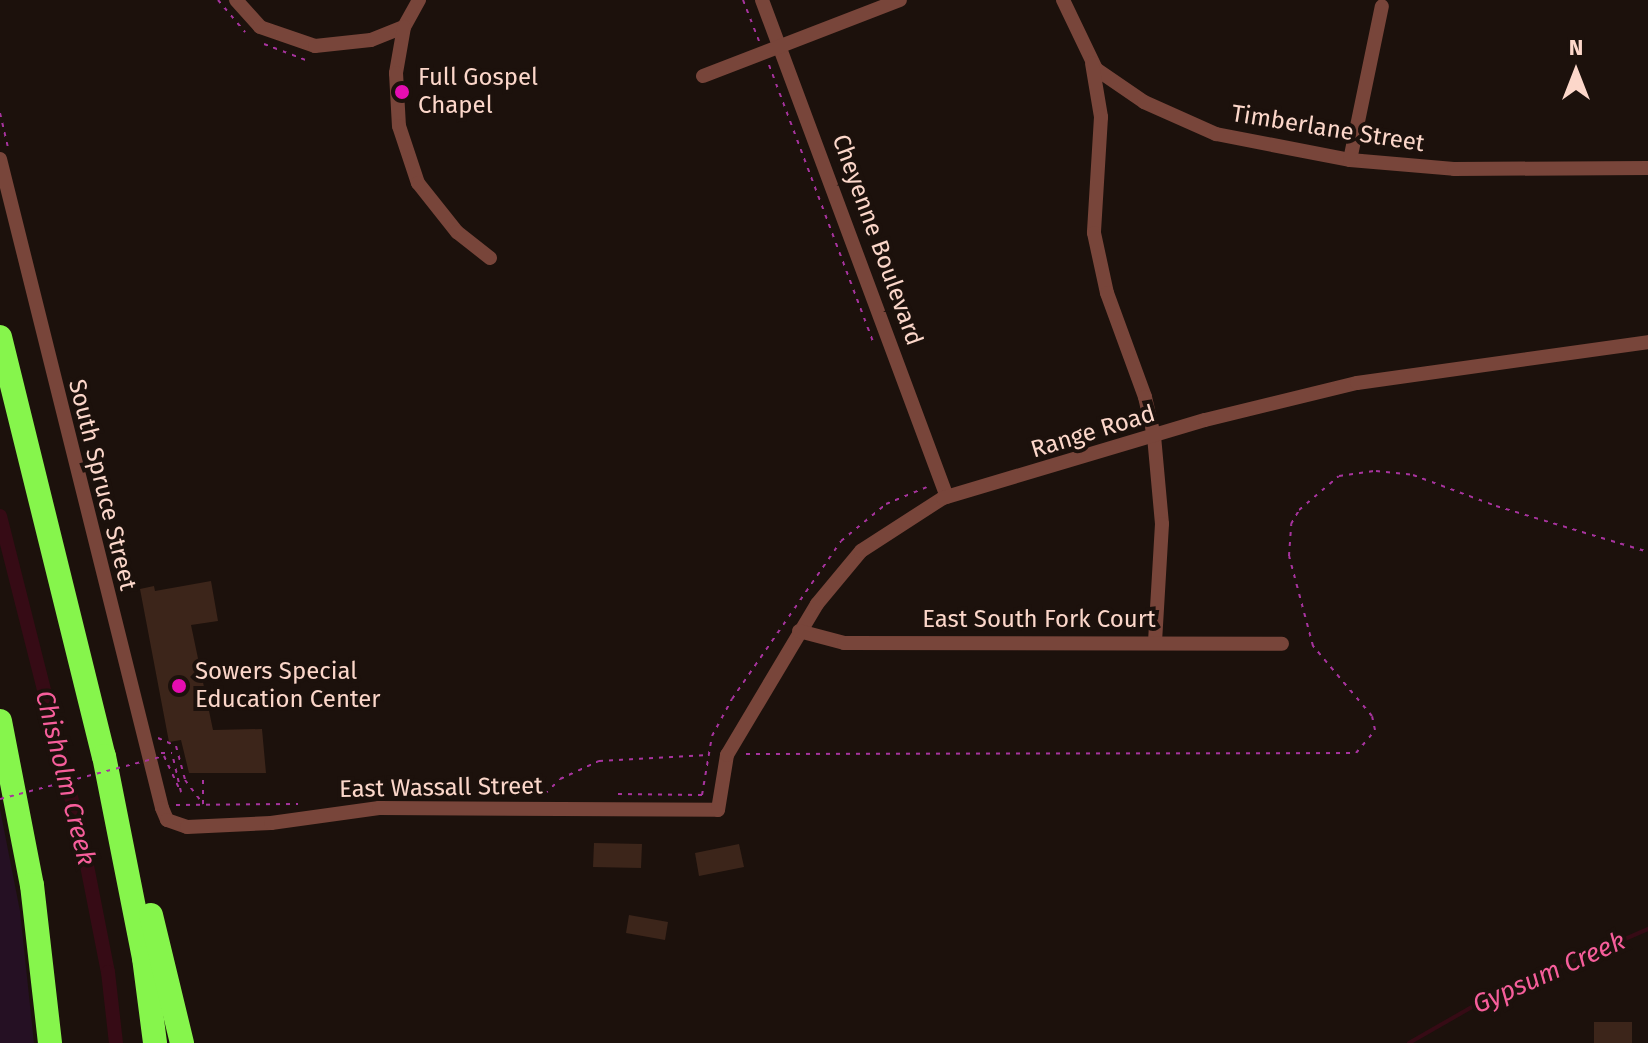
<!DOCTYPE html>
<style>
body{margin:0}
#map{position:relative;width:1648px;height:1043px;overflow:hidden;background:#1c110c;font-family:"Fira Sans",sans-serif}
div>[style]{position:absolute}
.green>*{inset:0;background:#251023}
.stream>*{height:4px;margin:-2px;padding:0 2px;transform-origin:2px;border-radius:2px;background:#360b15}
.canal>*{height:14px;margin:-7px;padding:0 7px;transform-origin:7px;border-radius:7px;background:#360b15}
.building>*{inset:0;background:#3c251a}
.path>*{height:2px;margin-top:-1px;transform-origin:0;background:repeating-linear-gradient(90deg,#a7339e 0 4px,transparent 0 10px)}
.street>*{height:14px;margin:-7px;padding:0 7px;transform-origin:7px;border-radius:7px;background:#78453a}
.highway>*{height:24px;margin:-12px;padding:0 12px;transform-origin:12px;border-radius:12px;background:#86f54c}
.path-bridge>*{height:2px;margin-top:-1px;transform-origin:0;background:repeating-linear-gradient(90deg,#a7339e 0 4px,transparent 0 10px)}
.dots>*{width:22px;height:22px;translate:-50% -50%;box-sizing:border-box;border:4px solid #1c110c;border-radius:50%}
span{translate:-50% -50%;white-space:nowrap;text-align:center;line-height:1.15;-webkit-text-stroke:8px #1c110c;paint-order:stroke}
.poi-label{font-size:24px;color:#fcd7ca}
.left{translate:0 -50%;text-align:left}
.street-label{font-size:24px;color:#fcd7ca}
.water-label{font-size:26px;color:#f65e9b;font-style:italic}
.north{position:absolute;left:1536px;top:32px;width:80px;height:80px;-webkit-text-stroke:6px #1c110c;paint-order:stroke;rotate:0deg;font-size:22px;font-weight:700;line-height:32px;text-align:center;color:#fcd7ca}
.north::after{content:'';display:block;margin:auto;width:28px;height:36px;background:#fcd7ca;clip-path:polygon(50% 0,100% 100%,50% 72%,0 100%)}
</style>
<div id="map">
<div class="green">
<div style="clip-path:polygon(0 809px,20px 911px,34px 1043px,0 1043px)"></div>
</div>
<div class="stream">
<div style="left:1409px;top:1043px;width:86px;rotate:-29.8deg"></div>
<div style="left:1484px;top:1000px;width:179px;rotate:-23.4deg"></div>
</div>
<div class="canal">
<div style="left:0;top:516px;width:329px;rotate:75.8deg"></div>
<div style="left:81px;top:835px;width:140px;rotate:78.9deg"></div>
<div style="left:108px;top:972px;width:71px;rotate:83.6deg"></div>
</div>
<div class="building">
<div style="clip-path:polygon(211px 581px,218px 621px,191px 625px,213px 730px,262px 729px,266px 773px,189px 773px,181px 740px,169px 742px,140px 589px,154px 586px,155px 591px)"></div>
<div style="clip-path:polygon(594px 843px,642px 844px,641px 868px,593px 867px)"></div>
<div style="clip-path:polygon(739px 844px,744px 867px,699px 876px,695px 853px)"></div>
<div style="clip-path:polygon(629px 915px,668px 922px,665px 940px,626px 933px)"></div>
<div style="clip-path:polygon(1594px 1022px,1632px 1022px,1632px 1043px,1594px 1043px)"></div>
</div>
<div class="path">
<div style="left:218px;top:0;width:42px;rotate:49.8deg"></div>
<div style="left:743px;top:0;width:44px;rotate:68.7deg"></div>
<div style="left:264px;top:44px;width:47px;rotate:21.1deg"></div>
<div style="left:769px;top:65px;width:298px;rotate:69.4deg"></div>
<div style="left:0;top:113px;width:35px;rotate:77deg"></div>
<div style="left:158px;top:738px;width:20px;rotate:24deg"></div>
<div style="left:176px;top:746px;width:35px;rotate:75deg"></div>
<div style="left:185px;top:780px;width:30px;rotate:53deg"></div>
<div style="left:203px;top:804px;width:30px;rotate:-90deg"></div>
<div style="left:161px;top:753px;width:11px"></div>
<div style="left:746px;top:754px;width:610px;rotate:-0.09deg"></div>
<div style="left:1356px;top:753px;width:30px;rotate:-50deg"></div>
<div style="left:1375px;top:730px;width:14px;rotate:-102deg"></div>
<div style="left:1372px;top:716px;width:92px;rotate:-130.1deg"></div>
<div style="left:1313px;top:646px;width:93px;rotate:-104.9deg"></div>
<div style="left:1289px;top:556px;width:32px;rotate:-86deg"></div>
<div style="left:1291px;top:524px;width:16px;rotate:-60deg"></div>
<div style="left:1299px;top:510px;width:52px;rotate:-40.4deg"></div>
<div style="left:1339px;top:476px;width:37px;rotate:-8deg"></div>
<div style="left:1376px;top:471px;width:37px;rotate:6deg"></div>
<div style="left:1413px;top:475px;width:89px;rotate:20.5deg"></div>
<div style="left:1496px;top:506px;width:159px;rotate:16.8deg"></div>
<div style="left:545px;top:794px;width:21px;rotate:-45deg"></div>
<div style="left:560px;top:779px;width:43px;rotate:-24.8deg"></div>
<div style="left:599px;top:761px;width:109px;rotate:-3.2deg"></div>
<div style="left:618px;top:794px;width:84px;rotate:0.7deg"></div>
<div style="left:702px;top:795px;width:60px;rotate:-80.4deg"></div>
<div style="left:712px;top:736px;width:42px;rotate:-61.6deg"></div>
<div style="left:732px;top:699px;width:192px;rotate:-55.4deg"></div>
<div style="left:841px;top:541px;width:58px;rotate:-39.4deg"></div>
<div style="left:886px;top:504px;width:44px;rotate:-22.5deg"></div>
<div style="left:176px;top:805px;width:122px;rotate:-0.5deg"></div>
</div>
<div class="street">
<div style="left:236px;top:0;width:36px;rotate:48deg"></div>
<div style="left:260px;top:27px;width:58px;rotate:19.1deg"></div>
<div style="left:315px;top:46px;width:56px;rotate:-6.1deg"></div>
<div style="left:371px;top:40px;width:35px;rotate:-22deg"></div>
<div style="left:404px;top:27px;width:31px;rotate:-61deg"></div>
<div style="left:762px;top:0;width:530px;rotate:69.58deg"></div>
<div style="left:1063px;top:0;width:76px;rotate:64.4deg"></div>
<div style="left:1096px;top:69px;width:58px;rotate:34.5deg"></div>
<div style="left:1144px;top:102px;width:79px;rotate:24deg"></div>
<div style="left:1216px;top:134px;width:136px;rotate:11deg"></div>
<div style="left:1350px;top:160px;width:104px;rotate:4.9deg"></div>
<div style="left:1454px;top:169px;width:194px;rotate:-0.3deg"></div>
<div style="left:404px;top:27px;width:47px;rotate:99.9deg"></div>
<div style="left:396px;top:73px;width:53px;rotate:86.8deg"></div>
<div style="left:399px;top:126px;width:60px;rotate:71.6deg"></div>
<div style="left:418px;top:183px;width:63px;rotate:51.5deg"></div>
<div style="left:457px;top:232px;width:42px;rotate:38.2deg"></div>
<div style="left:1092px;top:63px;width:55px;rotate:80.5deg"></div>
<div style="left:1101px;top:117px;width:116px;rotate:93.5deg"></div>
<div style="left:1094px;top:233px;width:61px;rotate:77.8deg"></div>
<div style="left:1107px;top:293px;width:111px;rotate:69.9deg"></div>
<div style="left:1145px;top:397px;width:40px;rotate:77deg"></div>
<div style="left:1154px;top:436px;width:88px;rotate:84.8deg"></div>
<div style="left:1162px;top:524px;width:117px;rotate:93.4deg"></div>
<div style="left:703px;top:76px;width:211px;rotate:-21.1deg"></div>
<div style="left:0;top:159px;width:669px;rotate:75.98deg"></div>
<div style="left:162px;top:808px;width:13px;rotate:67deg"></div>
<div style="left:167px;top:820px;width:21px;rotate:19deg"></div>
<div style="left:187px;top:827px;width:84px;rotate:-2.7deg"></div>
<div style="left:271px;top:823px;width:109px;rotate:-7.9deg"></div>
<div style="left:379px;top:808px;width:339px;rotate:0.3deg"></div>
<div style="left:718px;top:810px;width:56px;rotate:-80.7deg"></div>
<div style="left:727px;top:755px;width:176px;rotate:-59.2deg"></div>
<div style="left:817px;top:604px;width:69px;rotate:-50.3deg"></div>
<div style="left:861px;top:551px;width:98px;rotate:-32.9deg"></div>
<div style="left:943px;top:498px;width:273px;rotate:-16.6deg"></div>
<div style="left:1205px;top:420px;width:156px;rotate:-13.7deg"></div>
<div style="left:1357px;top:383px;width:294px;rotate:-8deg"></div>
<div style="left:1350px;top:160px;width:157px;rotate:-78.3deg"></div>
<div style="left:799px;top:631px;width:47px;rotate:14.9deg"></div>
<div style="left:844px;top:643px;width:438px;rotate:0.1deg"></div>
</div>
<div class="highway">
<div style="left:0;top:337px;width:432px;rotate:76.1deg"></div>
<div style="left:104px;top:756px;width:206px;rotate:78.8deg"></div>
<div style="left:144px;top:958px;width:86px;rotate:82.6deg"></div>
<div style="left:0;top:721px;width:167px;rotate:79deg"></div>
<div style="left:32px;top:885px;width:159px;rotate:83.5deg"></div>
<div style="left:151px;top:915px;width:132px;rotate:76.4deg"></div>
</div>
<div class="path-bridge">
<div style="left:0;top:799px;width:170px;rotate:-14.7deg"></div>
<div style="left:164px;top:756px;width:40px;rotate:65deg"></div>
<div style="left:181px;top:792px;width:40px;rotate:-103deg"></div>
</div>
<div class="dots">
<div style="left:402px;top:92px;background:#e50db1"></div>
<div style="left:179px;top:686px;background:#e50db1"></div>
</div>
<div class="poi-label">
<span class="left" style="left:418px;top:92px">Full Gospel<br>Chapel</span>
<span class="left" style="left:195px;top:686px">Sowers Special<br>Education Center</span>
</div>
<div class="street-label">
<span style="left:1328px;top:129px;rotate:9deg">Timberlane Street</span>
<span style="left:877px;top:240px;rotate:70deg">Cheyenne Boulevard</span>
<span style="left:1093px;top:432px;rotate:-17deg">Range Road</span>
<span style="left:102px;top:485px;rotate:76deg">South Spruce Street</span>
<span style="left:1039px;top:620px">East South Fork Court</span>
<span style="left:441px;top:788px;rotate:-1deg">East Wassall Street</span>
</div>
<div class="water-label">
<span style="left:65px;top:778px;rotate:76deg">Chisholm Creek</span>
<span style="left:1549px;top:973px;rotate:-24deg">Gypsum Creek</span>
</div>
<div class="north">N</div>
</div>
